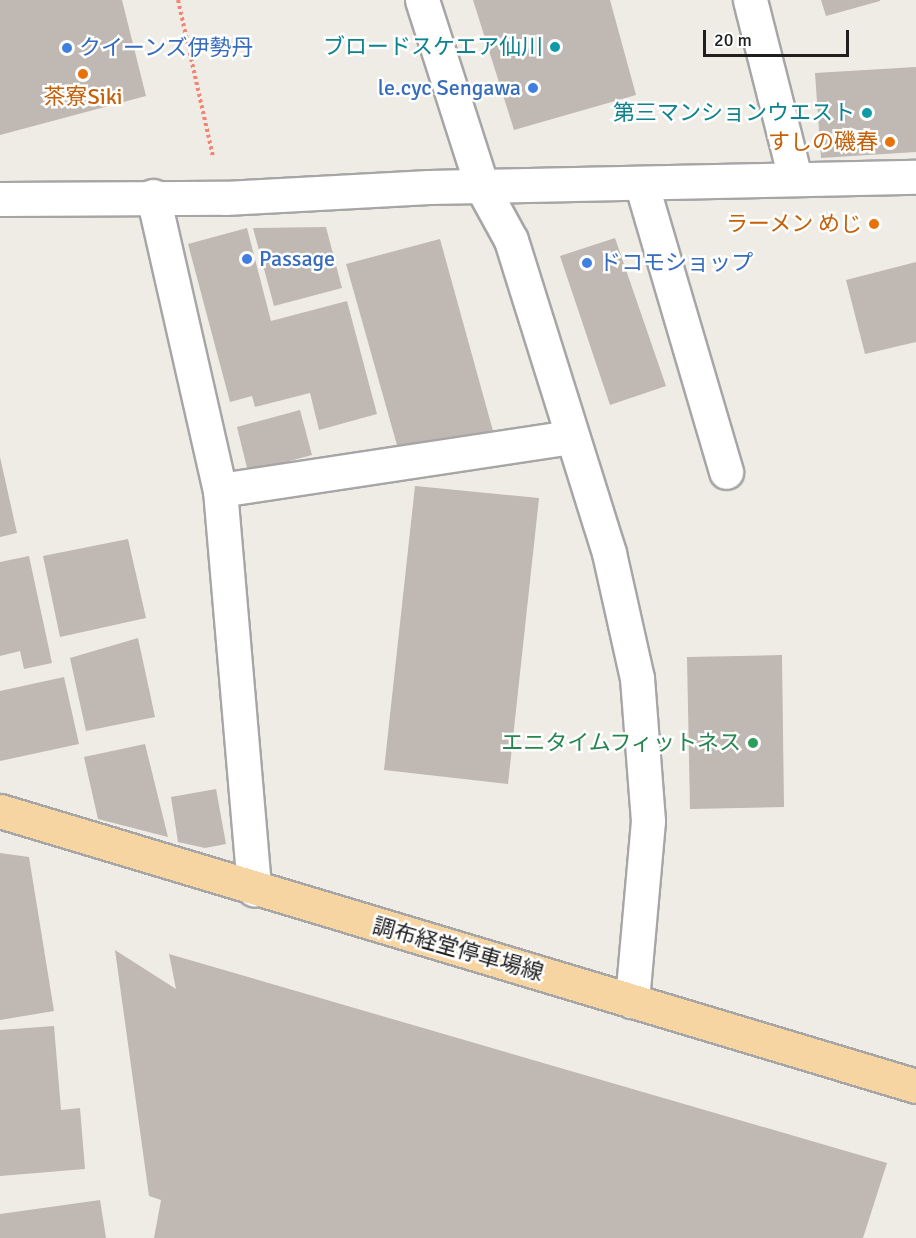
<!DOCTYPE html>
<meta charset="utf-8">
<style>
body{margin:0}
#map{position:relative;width:916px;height:1238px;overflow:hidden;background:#efece6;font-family:Signika,"Noto Sans JP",sans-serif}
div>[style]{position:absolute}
.building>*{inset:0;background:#c0b8b2}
.path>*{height:4px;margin-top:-2px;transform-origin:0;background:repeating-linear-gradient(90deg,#f38373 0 3px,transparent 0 6px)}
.roads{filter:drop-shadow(2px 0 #a6a6a6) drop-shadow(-2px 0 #a6a6a6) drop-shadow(0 2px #a6a6a6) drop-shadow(0 -2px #a6a6a6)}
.minor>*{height:33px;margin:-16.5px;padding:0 16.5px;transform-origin:16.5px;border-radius:16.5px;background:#fff}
.major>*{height:33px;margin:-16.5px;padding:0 16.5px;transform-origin:16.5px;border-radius:16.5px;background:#f7d5a3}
.dots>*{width:16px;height:16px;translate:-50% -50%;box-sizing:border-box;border:3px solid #fff;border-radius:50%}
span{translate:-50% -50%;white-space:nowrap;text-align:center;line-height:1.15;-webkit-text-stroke:5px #fff;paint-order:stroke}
.culture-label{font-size:22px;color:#0d838f}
.right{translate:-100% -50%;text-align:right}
.shop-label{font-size:22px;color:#366cbe}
.left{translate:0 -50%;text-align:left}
.food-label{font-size:22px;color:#c56008}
.leisure-label{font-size:22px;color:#27864d}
.street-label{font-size:22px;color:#1f1f1f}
.scale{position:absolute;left:703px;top:30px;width:146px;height:27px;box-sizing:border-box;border:3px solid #1f1f1f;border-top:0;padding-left:8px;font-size:18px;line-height:21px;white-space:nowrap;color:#1f1f1f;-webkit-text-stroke:4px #fff;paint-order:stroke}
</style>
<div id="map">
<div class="building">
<div style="clip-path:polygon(0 0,122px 0,146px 96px,0 135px)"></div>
<div style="clip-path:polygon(473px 0,610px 0,636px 95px,514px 130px)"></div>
<div style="clip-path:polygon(821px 0,880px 0,880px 1px,826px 16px)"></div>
<div style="clip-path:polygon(916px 67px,916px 152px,821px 158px,815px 73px)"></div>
<div style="clip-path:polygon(326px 227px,342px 288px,274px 306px,253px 228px)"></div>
<div style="clip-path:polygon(247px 228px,271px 321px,347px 301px,377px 414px,319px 430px,310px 393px,255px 407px,252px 396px,230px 402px,188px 244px)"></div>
<div style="clip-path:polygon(615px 238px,666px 386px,610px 405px,560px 256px)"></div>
<div style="clip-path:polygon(440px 239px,493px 431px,400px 456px,346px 264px)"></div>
<div style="clip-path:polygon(916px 262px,916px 342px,865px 354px,846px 280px)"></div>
<div style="clip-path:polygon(300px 410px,312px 455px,248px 472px,237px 427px)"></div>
<div style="clip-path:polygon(0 457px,17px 533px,0 537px)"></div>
<div style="clip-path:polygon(415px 486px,539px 498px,508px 784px,384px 770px)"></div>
<div style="clip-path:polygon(128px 539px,146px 618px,60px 637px,43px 556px)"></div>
<div style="clip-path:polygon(29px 556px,52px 663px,24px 669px,20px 651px,0 656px,0 562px)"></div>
<div style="clip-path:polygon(138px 638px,155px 717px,86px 731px,70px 658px)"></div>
<div style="clip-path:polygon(782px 655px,784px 807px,690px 809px,687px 657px)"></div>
<div style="clip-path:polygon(64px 677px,79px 744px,0 761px,0 691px)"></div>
<div style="clip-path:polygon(145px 744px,168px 837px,98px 819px,84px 757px)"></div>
<div style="clip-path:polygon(216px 789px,226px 844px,205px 848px,178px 842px,171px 797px)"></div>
<div style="clip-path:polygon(0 853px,29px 857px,54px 1011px,0 1020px)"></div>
<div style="clip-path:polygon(115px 950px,176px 989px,169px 954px,887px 1163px,863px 1238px,154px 1238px,161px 1200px,149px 1196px)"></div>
<div style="clip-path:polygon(54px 1026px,61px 1110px,80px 1108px,85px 1169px,0 1176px,0 1030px)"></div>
<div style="clip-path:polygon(100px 1200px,106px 1238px,0 1238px,0 1214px)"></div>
</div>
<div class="path">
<div style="left:178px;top:0;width:161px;rotate:77.4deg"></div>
</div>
<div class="roads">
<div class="minor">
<div style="left:422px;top:0;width:196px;rotate:72.2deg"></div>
<div style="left:482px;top:187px;width:60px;rotate:61.3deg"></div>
<div style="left:511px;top:240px;width:328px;rotate:72.6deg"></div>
<div style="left:609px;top:553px;width:128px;rotate:77.4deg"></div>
<div style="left:637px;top:678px;width:143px;rotate:85.6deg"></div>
<div style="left:648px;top:821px;width:181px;rotate:95.1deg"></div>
<div style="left:750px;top:0;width:184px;rotate:75.8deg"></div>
<div style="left:642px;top:186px;width:298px;rotate:73.6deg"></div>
<div style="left:153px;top:196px;width:302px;rotate:77.2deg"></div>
<div style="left:220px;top:490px;width:401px;rotate:85.1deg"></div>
<div style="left:0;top:199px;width:225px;rotate:-0.3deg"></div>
<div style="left:225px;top:198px;width:204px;rotate:-3.1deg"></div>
<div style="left:429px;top:187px;width:487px;rotate:-1.2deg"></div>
<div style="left:220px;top:490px;width:354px;rotate:-8.6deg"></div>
</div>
<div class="major">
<div style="left:0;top:811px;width:956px;rotate:16.71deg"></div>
</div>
</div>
<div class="dots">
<div style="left:555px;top:47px;background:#0f9aa8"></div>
<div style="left:67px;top:48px;background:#3f7fe0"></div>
<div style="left:83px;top:74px;background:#e8710a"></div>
<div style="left:533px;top:88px;background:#3f7fe0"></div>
<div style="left:867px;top:113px;background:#0f9aa8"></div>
<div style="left:890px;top:142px;background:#e8710a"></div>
<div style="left:874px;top:224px;background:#e8710a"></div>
<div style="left:247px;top:259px;background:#3f7fe0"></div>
<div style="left:587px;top:263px;background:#3f7fe0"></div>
<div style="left:753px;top:743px;background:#2e9e5b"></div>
</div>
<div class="culture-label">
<span class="right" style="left:543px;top:47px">ブロードスケエア仙川</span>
<span class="right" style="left:855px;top:113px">第三マンションウエスト</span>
</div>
<div class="shop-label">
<span class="left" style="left:79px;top:48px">クイーンズ伊勢丹</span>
<span class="right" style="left:521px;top:88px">le.cyc Sengawa</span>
<span class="left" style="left:259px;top:259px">Passage</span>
<span class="left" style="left:599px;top:263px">ドコモショップ</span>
</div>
<div class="food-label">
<span style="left:83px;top:97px">茶寮Siki</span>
<span class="right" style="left:878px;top:142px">すしの磯春</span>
<span class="right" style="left:862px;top:224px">ラーメン めじ</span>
</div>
<div class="leisure-label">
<span class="right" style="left:741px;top:743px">エニタイムフィットネス</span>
</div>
<div class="street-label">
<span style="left:458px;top:949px;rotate:16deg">調布経堂停車場線</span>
</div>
<div class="scale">20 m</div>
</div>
